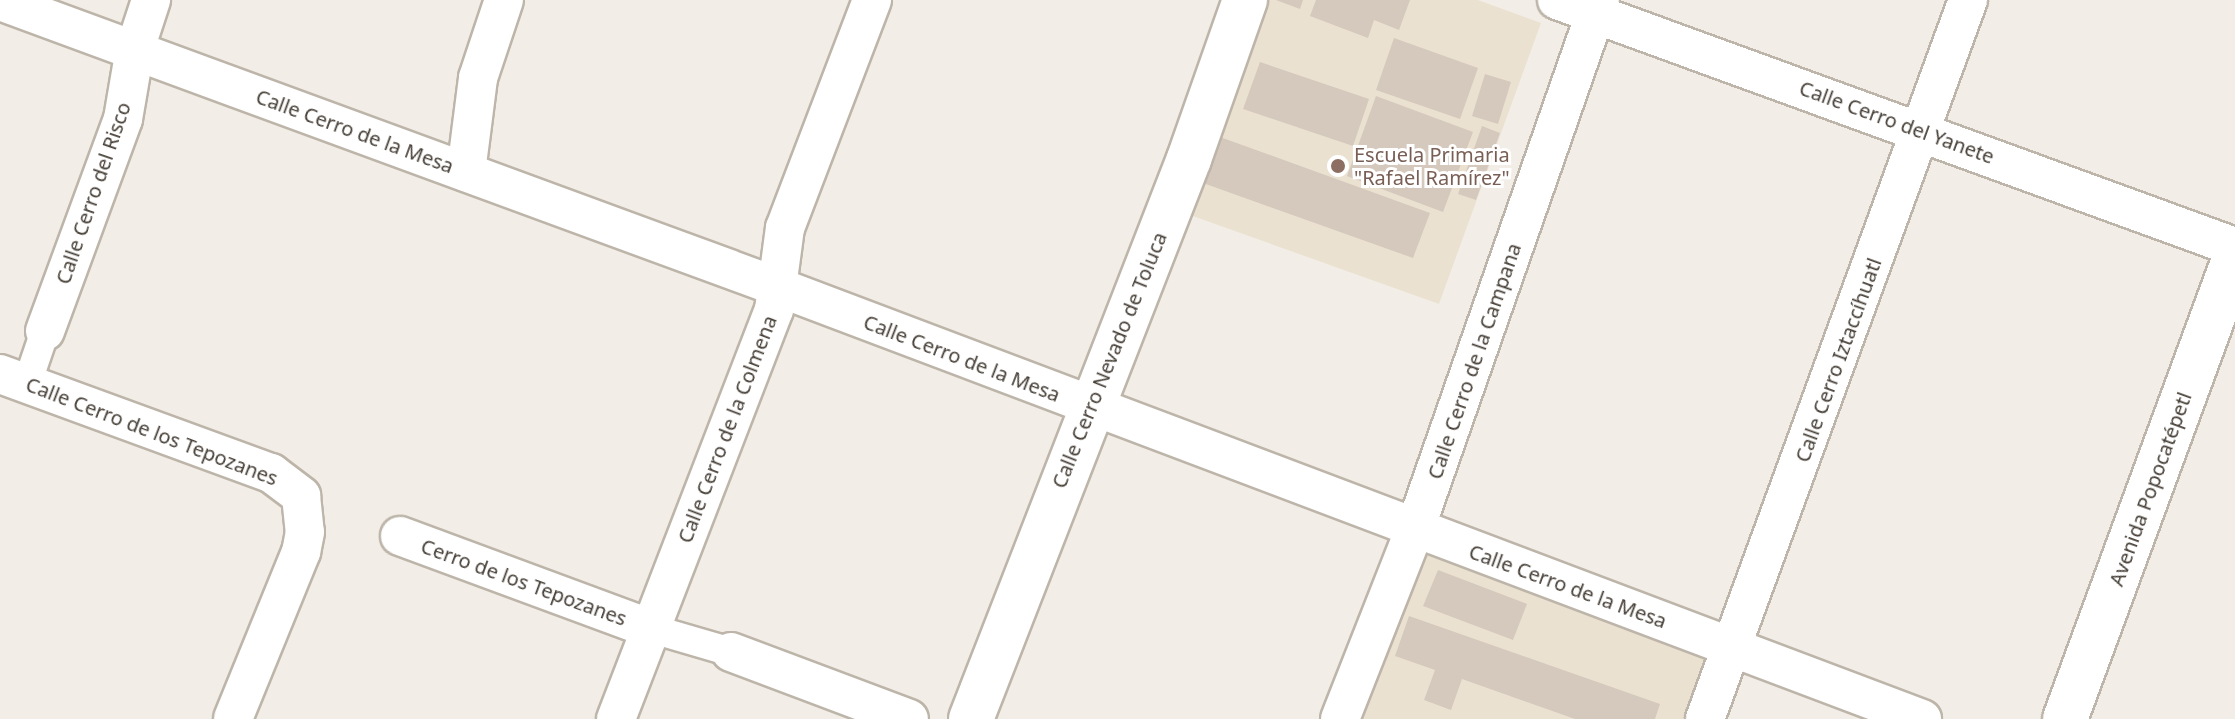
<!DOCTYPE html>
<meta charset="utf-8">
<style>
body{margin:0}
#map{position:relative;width:2235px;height:719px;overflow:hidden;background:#f2eee7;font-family:"Noto Sans",sans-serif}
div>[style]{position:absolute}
.education>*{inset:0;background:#ebe1d1}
.building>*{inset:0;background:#d4c9bc}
.roads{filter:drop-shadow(2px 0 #bdb5a9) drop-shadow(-2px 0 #bdb5a9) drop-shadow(0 2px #bdb5a9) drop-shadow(0 -2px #bdb5a9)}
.pedestrian>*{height:28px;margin:-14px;padding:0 14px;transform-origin:14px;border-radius:14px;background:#fff}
.minor>*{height:38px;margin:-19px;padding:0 19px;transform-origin:19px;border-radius:19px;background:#fff}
.tertiary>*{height:44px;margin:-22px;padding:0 22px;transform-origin:22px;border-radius:22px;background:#fff}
.dots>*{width:22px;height:22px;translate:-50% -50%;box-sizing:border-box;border:4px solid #fff;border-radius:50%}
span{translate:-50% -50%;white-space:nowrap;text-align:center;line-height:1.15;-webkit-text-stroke:6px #fff;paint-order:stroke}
.street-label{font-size:20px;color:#453e36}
.education-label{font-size:20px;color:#785e54}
.left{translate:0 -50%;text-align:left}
</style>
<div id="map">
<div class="education">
<div style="clip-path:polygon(1249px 0,1478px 0,1541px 23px,1439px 304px,1173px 209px)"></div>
<div style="clip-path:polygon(1416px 549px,1715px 655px,1692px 719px,1350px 719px)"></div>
</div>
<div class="building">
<div style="clip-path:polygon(1276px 0,1303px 0,1300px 9px)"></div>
<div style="clip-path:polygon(1316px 0,1410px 0,1399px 30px,1374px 20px,1368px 38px,1310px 16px)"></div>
<div style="clip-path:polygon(1394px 38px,1478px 68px,1460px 119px,1376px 90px)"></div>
<div style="clip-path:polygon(1260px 62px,1369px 99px,1353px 146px,1243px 109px)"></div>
<div style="clip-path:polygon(1485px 74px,1511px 82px,1498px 124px,1472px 116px)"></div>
<div style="clip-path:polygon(1376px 96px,1473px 132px,1443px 212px,1347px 176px)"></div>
<div style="clip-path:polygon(1482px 126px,1500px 133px,1476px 200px,1458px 194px)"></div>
<div style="clip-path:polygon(1220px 137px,1430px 213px,1413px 258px,1203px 183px)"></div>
<div style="clip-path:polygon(1438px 570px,1527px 604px,1513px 640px,1423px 606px)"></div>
<div style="clip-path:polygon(1409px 616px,1660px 704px,1655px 719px,1575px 719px,1462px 679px,1451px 710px,1424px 700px,1435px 670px,1395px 656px)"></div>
</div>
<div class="roads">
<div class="pedestrian">
<div style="left:27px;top:384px;width:56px;rotate:-71.2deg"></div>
<div style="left:649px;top:628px;width:85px;rotate:16.3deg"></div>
</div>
<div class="minor">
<div style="left:1557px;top:0;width:722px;rotate:20.02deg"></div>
<div style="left:0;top:1px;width:829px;rotate:20.18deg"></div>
<div style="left:778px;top:287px;width:1223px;rotate:20.69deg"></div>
<div style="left:466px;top:172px;width:95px;rotate:-82.7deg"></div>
<div style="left:478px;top:78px;width:82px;rotate:-71.6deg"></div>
<div style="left:45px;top:331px;width:226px;rotate:-69.8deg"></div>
<div style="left:123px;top:119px;width:71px;rotate:-80.3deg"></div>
<div style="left:135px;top:49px;width:52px;rotate:-71.9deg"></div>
<div style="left:0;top:374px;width:289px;rotate:20.1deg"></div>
<div style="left:271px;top:473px;width:38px;rotate:37deg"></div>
<div style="left:301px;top:496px;width:36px;rotate:84deg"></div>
<div style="left:305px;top:532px;width:20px;rotate:101deg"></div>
<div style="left:301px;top:552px;width:180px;rotate:112.2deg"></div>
<div style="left:400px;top:536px;width:265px;rotate:20.3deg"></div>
<div style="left:731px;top:652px;width:190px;rotate:20.6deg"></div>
<div style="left:616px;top:719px;width:438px;rotate:-68.9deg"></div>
<div style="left:774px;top:310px;width:83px;rotate:-82.4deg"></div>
<div style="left:785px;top:228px;width:244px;rotate:-69.1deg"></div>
<div style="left:1340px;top:719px;width:204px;rotate:-68.5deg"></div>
<div style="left:1415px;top:529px;width:560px;rotate:-70.72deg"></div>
<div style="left:1705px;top:719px;width:766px;rotate:-69.91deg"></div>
</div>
<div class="tertiary">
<div style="left:971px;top:719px;width:601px;rotate:-68.73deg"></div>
<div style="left:1189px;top:159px;width:169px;rotate:-70.6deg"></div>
<div style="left:2065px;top:719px;width:491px;rotate:-69.8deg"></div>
</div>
</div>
<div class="dots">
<div style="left:1338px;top:166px;background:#8d6e63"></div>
</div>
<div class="street-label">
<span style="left:1897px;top:122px;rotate:20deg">Calle Cerro del Yanete</span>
<span style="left:355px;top:131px;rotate:20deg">Calle Cerro de la Mesa</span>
<span style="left:93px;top:193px;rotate:-71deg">Calle Cerro del Risco</span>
<span style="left:962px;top:358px;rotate:21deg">Calle Cerro de la Mesa</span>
<span style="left:1109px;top:360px;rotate:-68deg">Calle Cerro Nevado de Toluca</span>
<span style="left:1838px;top:360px;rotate:-70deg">Calle Cerro Iztaccíhuatl</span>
<span style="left:1474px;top:361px;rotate:-71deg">Calle Cerro de la Campana</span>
<span style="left:727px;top:429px;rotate:-69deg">Calle Cerro de la Colmena</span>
<span style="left:152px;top:431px;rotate:21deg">Calle Cerro de los Tepozanes</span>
<span style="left:2150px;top:489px;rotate:-70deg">Avenida Popocatépetl</span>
<span style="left:524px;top:582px;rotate:20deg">Cerro de los Tepozanes</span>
<span style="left:1568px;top:586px;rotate:20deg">Calle Cerro de la Mesa</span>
</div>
<div class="education-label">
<span class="left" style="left:1354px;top:166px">Escuela Primaria<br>"Rafael Ramírez"</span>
</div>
</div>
